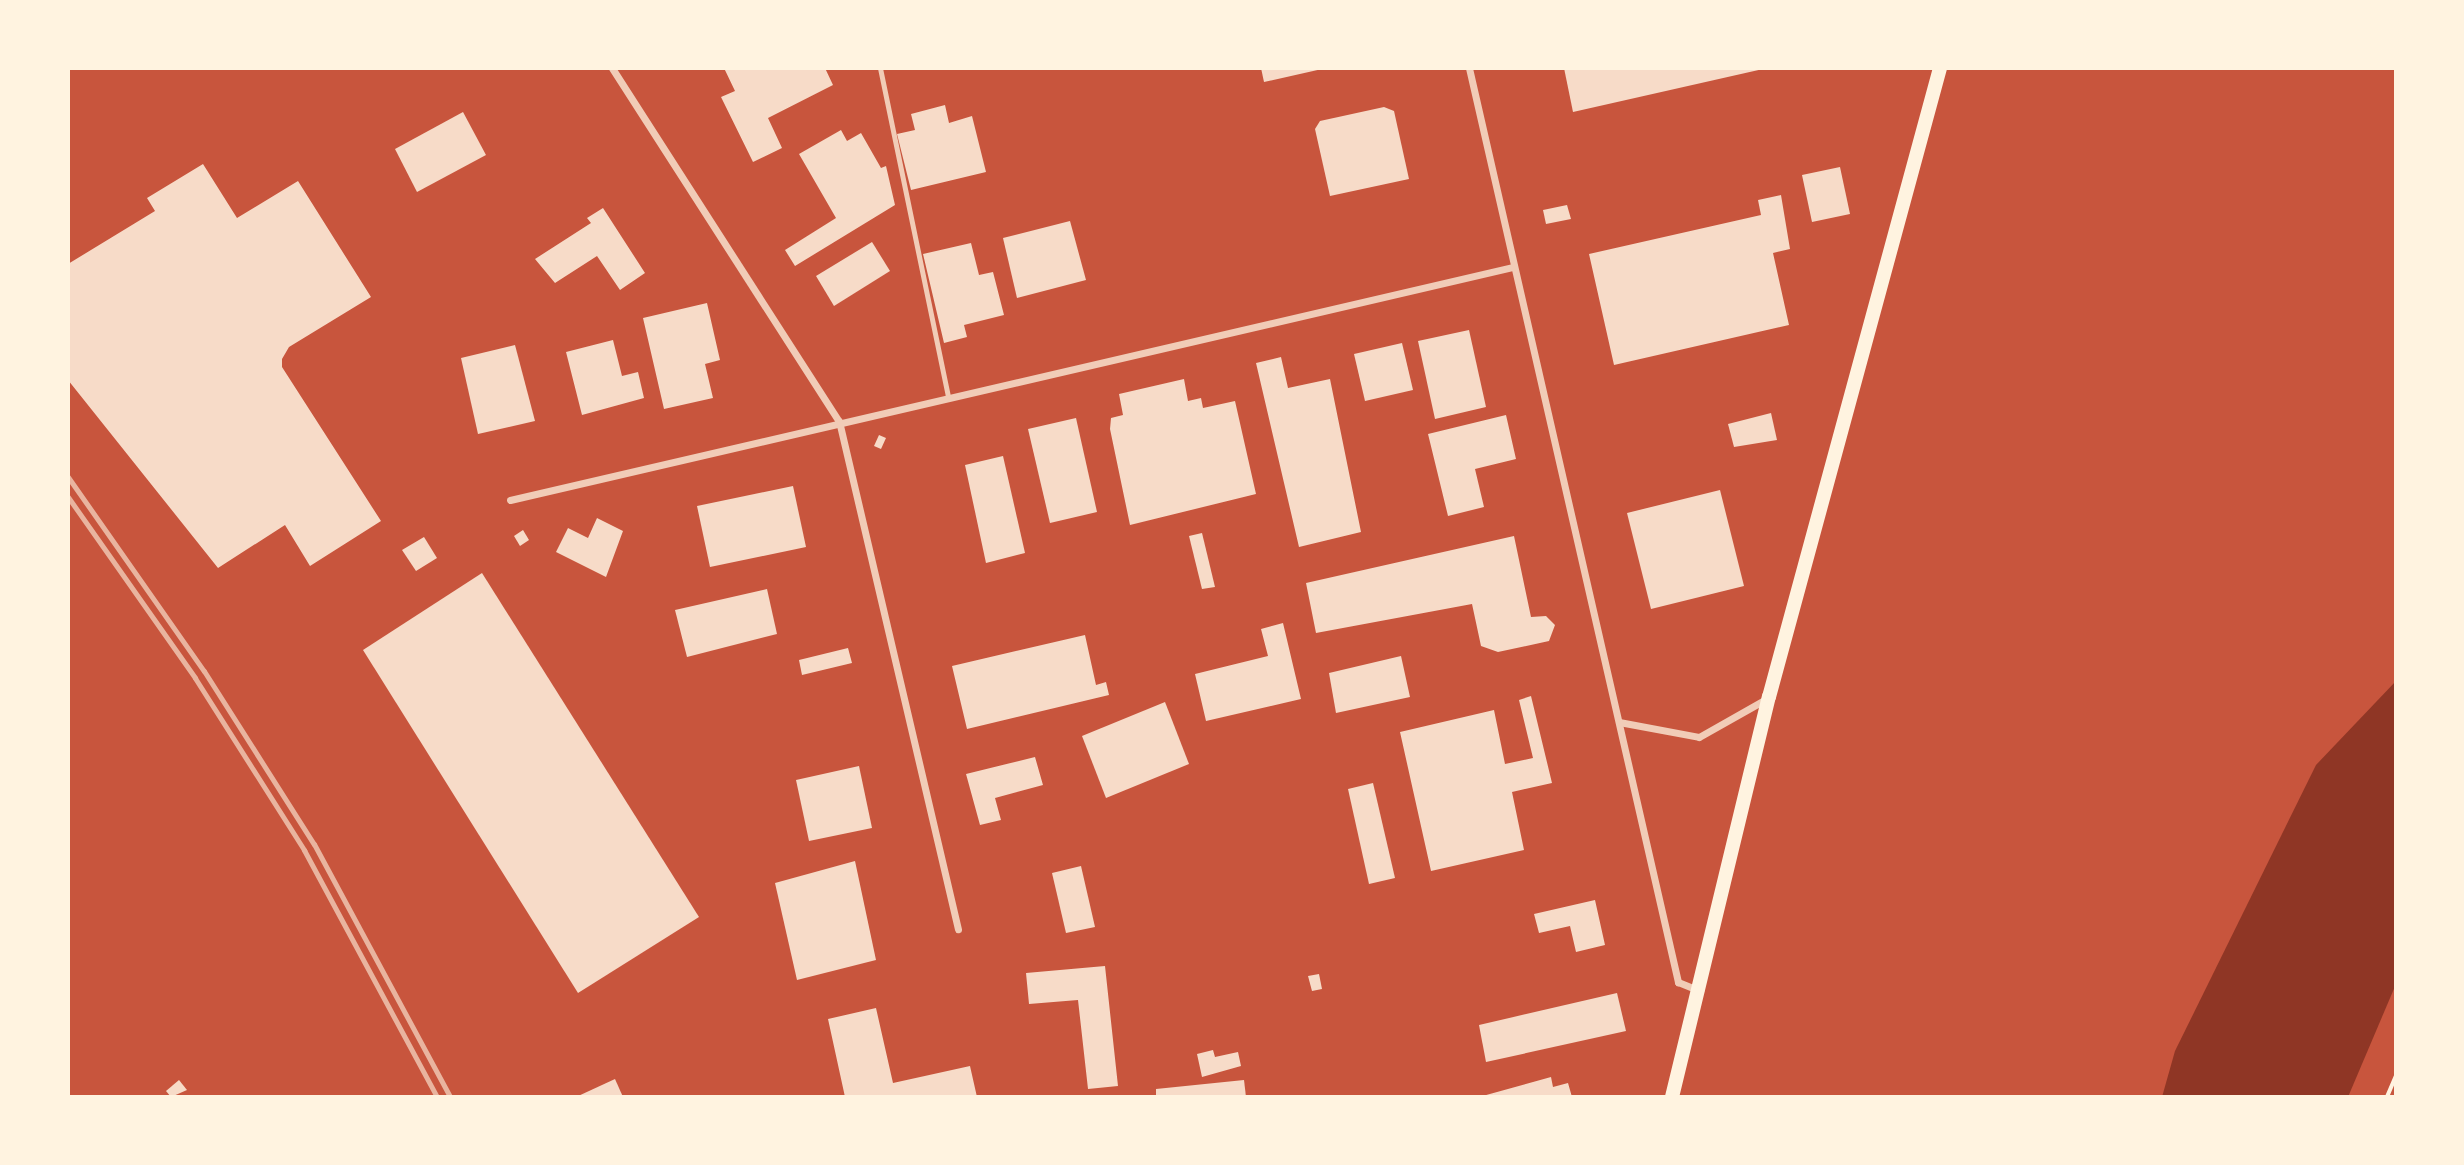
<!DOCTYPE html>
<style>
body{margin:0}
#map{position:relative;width:2464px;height:1165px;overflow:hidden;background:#c8553d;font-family:Barlow,sans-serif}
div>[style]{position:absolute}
.water>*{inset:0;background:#8f3625}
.building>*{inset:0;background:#f7dbc8}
.path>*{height:3.5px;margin:-1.75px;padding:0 1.75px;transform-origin:1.75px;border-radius:1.75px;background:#fff3e0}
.service>*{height:5px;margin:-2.5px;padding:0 2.5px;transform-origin:2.5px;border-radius:2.5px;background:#f1ccb7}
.minor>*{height:7px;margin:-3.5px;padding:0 3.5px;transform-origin:3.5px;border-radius:3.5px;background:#f1ccb7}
.secondary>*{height:14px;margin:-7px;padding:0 7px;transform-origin:7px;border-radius:7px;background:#fff3e0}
.rail>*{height:5px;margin:-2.5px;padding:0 2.5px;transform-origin:2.5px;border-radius:2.5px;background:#e9b49f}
span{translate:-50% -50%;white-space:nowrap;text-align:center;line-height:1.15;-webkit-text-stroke:5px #fff3e0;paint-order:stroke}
.frame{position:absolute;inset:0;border:70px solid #fff3e0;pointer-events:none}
</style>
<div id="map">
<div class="water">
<div style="clip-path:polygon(2396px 681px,2396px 984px,2348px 1097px,2162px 1097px,2175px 1051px,2316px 765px)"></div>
</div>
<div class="building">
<div style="clip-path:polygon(724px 68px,825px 68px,833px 85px,768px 118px,782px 148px,753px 162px,721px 97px,735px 91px)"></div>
<div style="clip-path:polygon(1261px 68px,1322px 68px,1322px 69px,1264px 82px)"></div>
<div style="clip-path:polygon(1564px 68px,1763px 68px,1763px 69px,1573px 112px)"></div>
<div style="clip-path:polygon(945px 105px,949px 123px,972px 116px,986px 172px,911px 190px,897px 134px,915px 130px,911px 114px)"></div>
<div style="clip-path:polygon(1384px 107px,1394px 111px,1409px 179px,1330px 196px,1315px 129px,1320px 121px)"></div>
<div style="clip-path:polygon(463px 112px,486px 155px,417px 192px,395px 149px)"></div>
<div style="clip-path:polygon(841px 130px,847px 141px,861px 133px,881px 168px,886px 166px,895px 205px,795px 266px,785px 250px,836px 218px,799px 154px)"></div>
<div style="clip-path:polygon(203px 164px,237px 218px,298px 181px,371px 297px,289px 347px,282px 359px,282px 367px,381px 521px,310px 566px,285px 525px,218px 568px,68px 380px,68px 264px,155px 211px,147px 198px)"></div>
<div style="clip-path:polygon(1840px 167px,1850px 214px,1812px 222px,1802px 175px)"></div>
<div style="clip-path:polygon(1781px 195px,1790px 249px,1773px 253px,1789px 325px,1614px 365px,1589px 254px,1761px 215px,1758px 200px)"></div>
<div style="clip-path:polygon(1567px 205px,1571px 219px,1546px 224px,1543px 210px)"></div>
<div style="clip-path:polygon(603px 208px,645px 273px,620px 290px,597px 256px,555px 283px,535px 259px,591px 223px,587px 218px)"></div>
<div style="clip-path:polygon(1070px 221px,1086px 280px,1017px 298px,1003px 238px)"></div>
<div style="clip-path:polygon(872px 242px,890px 271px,834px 306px,816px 276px)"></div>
<div style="clip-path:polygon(971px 243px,979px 275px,993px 272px,1004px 315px,964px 325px,967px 337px,944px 343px,923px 254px)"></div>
<div style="clip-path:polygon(707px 303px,720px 360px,705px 364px,713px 398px,664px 409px,643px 318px)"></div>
<div style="clip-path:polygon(1469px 330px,1486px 407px,1435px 419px,1418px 341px)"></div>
<div style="clip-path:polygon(613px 340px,622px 376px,638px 372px,644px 398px,582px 415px,566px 352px)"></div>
<div style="clip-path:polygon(1402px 343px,1413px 390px,1365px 401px,1354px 354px)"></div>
<div style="clip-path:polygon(515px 345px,535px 421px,478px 434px,461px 358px)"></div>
<div style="clip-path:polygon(1281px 357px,1288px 388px,1330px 379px,1361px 532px,1299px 547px,1256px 363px)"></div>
<div style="clip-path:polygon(1184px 379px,1188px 401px,1201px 398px,1203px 408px,1235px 401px,1256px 494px,1130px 525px,1110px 429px,1111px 418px,1123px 415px,1119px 394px)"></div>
<div style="clip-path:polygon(1771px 413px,1777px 440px,1734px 447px,1728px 424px)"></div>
<div style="clip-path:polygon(1506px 415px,1516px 459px,1475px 469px,1484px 507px,1448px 516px,1428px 434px)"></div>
<div style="clip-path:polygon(1076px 418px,1097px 512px,1050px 523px,1028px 429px)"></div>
<div style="clip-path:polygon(879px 435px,886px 438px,881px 449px,874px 446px)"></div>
<div style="clip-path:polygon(1003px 456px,1025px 553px,986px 563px,965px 465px)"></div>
<div style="clip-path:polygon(793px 486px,806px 547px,710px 567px,697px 506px)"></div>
<div style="clip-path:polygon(1720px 490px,1744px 586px,1651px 609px,1627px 513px)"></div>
<div style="clip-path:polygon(597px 518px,623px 531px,606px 577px,556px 552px,568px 528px,588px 538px)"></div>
<div style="clip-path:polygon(523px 530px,529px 540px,520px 546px,514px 536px)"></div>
<div style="clip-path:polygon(1202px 533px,1215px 587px,1202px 589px,1189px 536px)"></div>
<div style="clip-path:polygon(1514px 536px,1531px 617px,1546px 616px,1555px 625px,1549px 641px,1498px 652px,1481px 646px,1472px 604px,1316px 633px,1306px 583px)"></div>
<div style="clip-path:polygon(424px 537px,437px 558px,416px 571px,402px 550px)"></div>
<div style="clip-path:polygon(482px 573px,699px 917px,578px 993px,363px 650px)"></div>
<div style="clip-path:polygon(767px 589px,777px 634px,687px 657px,675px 610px)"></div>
<div style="clip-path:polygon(1283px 623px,1301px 699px,1206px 721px,1195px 674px,1268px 656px,1261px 629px)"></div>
<div style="clip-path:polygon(1085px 635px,1096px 685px,1106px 682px,1109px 695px,967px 729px,952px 666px)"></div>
<div style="clip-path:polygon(848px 648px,852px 663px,802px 675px,799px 660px)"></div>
<div style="clip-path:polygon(1401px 656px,1410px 697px,1336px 713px,1329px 673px)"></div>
<div style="clip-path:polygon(1531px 696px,1552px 783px,1512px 792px,1524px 850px,1431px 871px,1400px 732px,1494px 710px,1505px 764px,1533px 758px,1519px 700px)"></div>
<div style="clip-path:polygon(1165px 702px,1189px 764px,1106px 798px,1082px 736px)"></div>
<div style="clip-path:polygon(1035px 757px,1043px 785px,995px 798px,1001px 820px,980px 825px,966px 774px)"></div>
<div style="clip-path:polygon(859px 766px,872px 828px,809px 841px,796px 780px)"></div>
<div style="clip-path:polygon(1373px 783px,1395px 878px,1369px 884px,1348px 789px)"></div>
<div style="clip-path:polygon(855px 861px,876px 960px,797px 980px,775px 883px)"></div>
<div style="clip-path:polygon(1081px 866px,1095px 927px,1066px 933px,1052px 873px)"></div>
<div style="clip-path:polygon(1595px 900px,1605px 945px,1576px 952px,1570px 926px,1539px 933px,1534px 914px)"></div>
<div style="clip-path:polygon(1105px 966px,1118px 1086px,1088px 1089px,1078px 1000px,1029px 1004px,1026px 973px)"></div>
<div style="clip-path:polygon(1319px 974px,1322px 989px,1312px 991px,1308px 976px)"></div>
<div style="clip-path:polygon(1617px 993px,1626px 1031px,1486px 1062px,1479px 1025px)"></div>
<div style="clip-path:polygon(876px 1008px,893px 1083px,970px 1066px,977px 1097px,845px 1097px,828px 1019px)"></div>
<div style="clip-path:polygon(1213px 1050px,1215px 1057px,1238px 1052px,1241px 1066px,1202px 1077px,1197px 1054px)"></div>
<div style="clip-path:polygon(1551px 1077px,1553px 1087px,1568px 1083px,1572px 1097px,1479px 1097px)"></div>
<div style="clip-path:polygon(615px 1079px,623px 1097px,576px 1097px)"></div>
<div style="clip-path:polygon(179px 1080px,187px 1090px,171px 1097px,166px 1091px)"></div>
<div style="clip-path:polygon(1244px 1080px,1246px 1097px,1156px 1097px,1156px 1089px)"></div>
</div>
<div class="path">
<div style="left:2387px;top:1097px;width:23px;rotate:-67deg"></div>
</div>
<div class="service">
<div style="left:880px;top:68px;width:335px;rotate:78.3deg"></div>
</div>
<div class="minor">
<div style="left:612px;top:68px;width:420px;rotate:57.3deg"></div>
<div style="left:839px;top:421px;width:522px;rotate:76.82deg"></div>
<div style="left:1469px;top:68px;width:938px;rotate:77.12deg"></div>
<div style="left:1678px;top:982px;width:24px;rotate:22deg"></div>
<div style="left:510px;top:500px;width:1030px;rotate:-13.08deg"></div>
<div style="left:1619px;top:722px;width:81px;rotate:10.6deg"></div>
<div style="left:1699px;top:737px;width:79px;rotate:-29.5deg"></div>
</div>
<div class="secondary">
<div style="left:1672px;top:1097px;width:412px;rotate:-76.4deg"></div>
<div style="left:1769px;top:697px;width:652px;rotate:-74.79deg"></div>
</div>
<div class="rail">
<div style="left:68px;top:477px;width:237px;rotate:55deg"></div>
<div style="left:204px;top:671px;width:205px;rotate:57.6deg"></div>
<div style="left:314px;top:844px;width:287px;rotate:61.7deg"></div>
<div style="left:68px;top:497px;width:221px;rotate:54.9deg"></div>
<div style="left:195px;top:678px;width:204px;rotate:57.6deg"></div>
<div style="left:304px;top:850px;width:281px;rotate:61.7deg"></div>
</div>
<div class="frame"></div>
</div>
